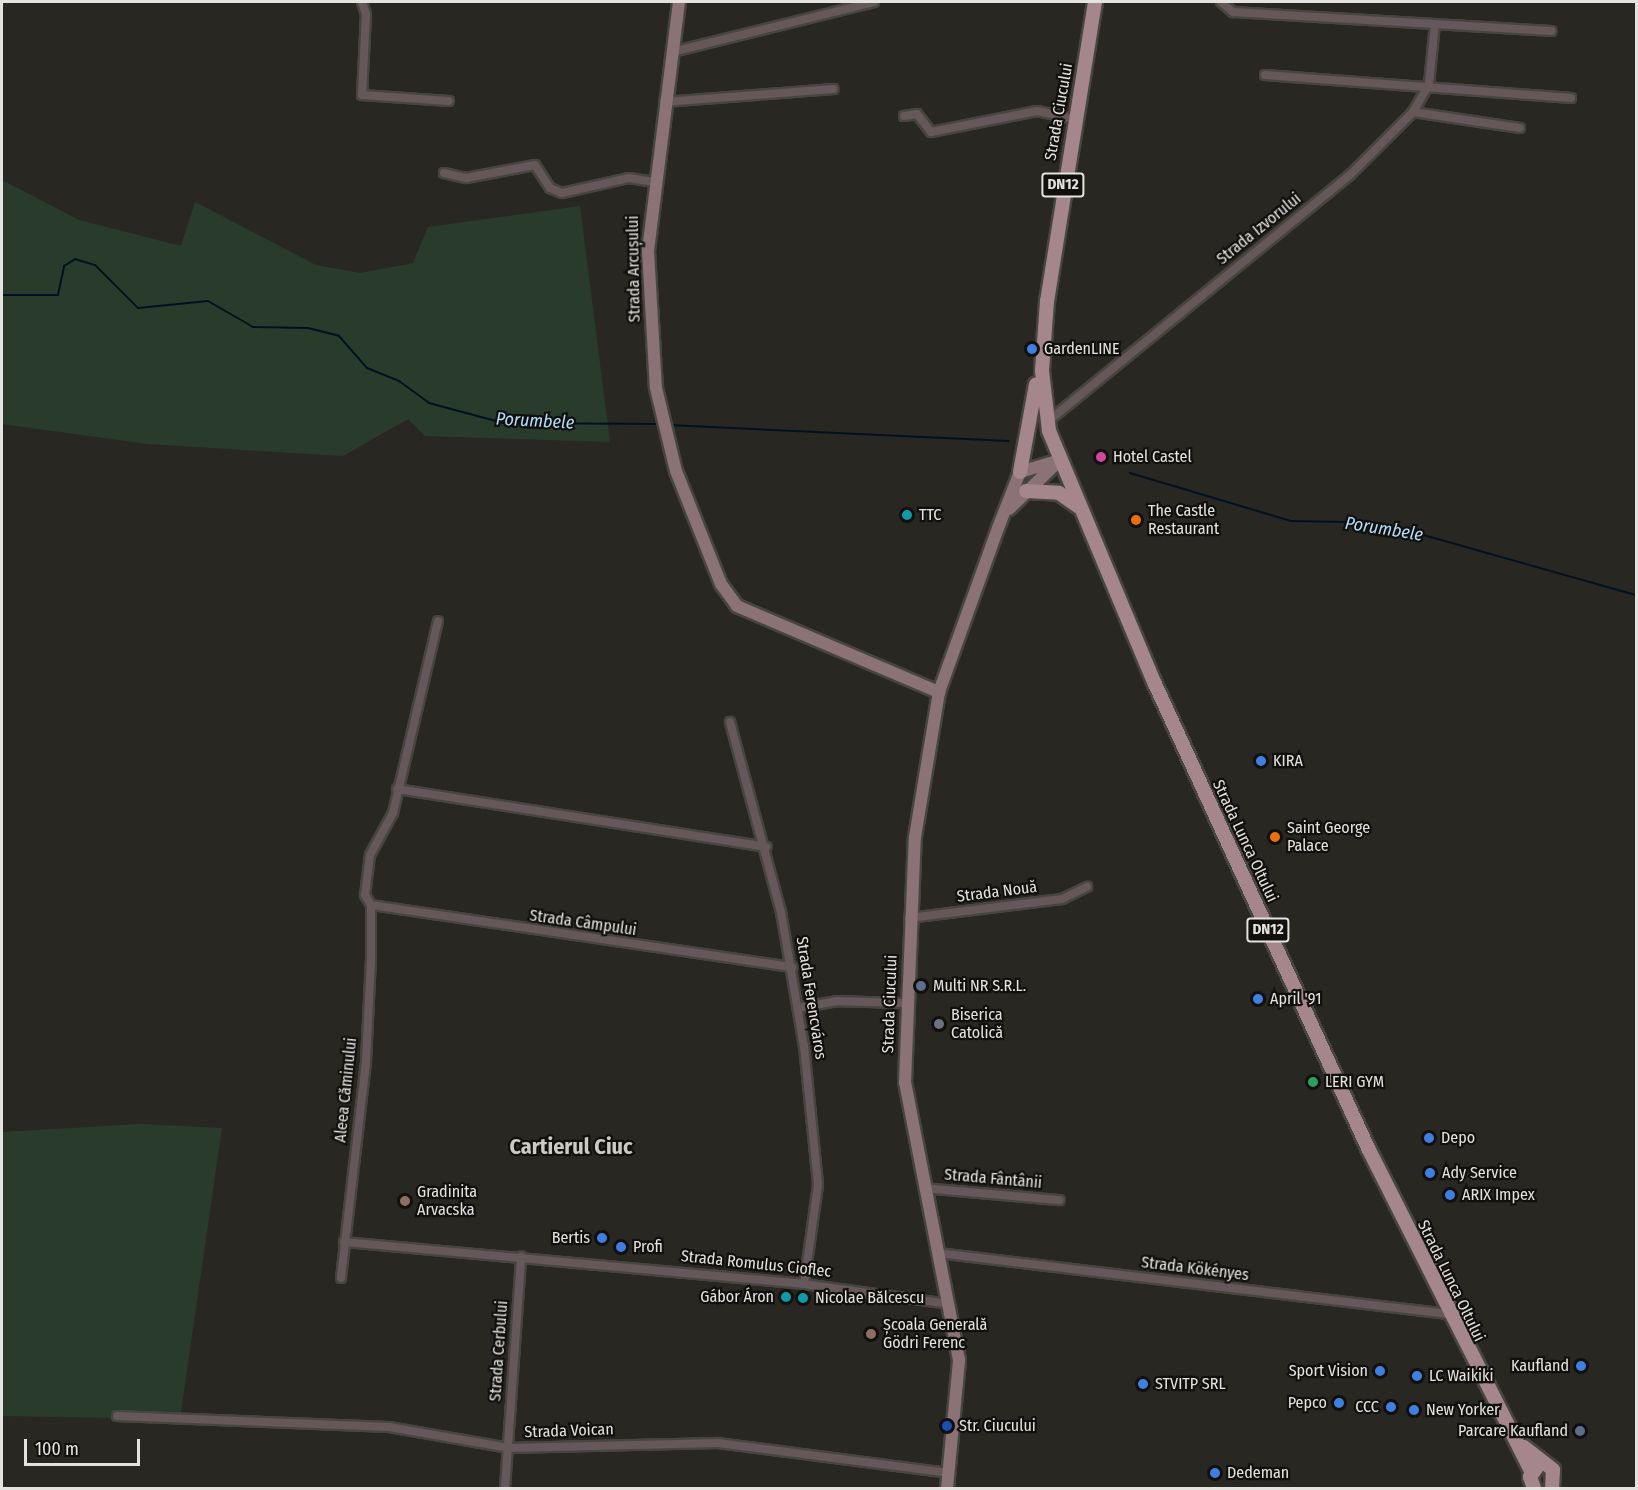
<!DOCTYPE html>
<meta charset="utf-8">
<style>
body{margin:0}
#map{position:relative;width:1638px;height:1490px;overflow:hidden;background:#292722;font-family:"Fira Sans Condensed",sans-serif}
div>[style]{position:absolute}
.green>*{inset:0;background:#293c2c}
.stream>*{height:2px;margin:-1px;padding:0 1px;transform-origin:1px;border-radius:1px;background:#001221}
.roads{filter:drop-shadow(2px 0 #474540) drop-shadow(-2px 0 #474540) drop-shadow(0 2px #474540) drop-shadow(0 -2px #474540)}
.minor>*{height:8px;margin:-4px;padding:0 4px;transform-origin:4px;border-radius:4px;background:#66575a}
.secondary>*{height:12px;margin:-6px;padding:0 6px;transform-origin:6px;border-radius:6px;background:#8a7277}
.primary>*{height:14px;margin:-7px;padding:0 7px;transform-origin:7px;border-radius:7px;background:#a5868c}
.dots>*{width:16px;height:16px;translate:-50% -50%;box-sizing:border-box;border:3px solid #11100e;border-radius:50%}
span{translate:-50% -50%;white-space:nowrap;text-align:center;line-height:1.15;-webkit-text-stroke:4.5px #11100e;paint-order:stroke}
.shield-label span{padding:2px 4px;background:#11100e;border:2px solid;border-radius:4px;-webkit-text-stroke-width:0}
.shield-label{font-size:15px;color:#e4e3e0;font-weight:700}
.street-label{font-size:16px;color:#e4e3e0}
.poi-label{font-size:16px;color:#e4e3e0}
.left{translate:0 -50%;text-align:left}
.right{translate:-100% -50%;text-align:right}
.water-label{font-size:18px;color:#b2defb;font-style:italic}
.district-label{font-size:22px;color:#cccac4;font-weight:700}
.frame{position:absolute;inset:0;border:3px solid #e4e3e0;pointer-events:none}
.scale{position:absolute;left:24px;top:1439px;width:116px;height:27px;box-sizing:border-box;border:3px solid #e4e3e0;border-top:0;padding-left:8px;font-size:18px;line-height:21px;white-space:nowrap;color:#e4e3e0;-webkit-text-stroke:4px #11100e;paint-order:stroke}
</style>
<div id="map">
<div class="green">
<div style="clip-path:polygon(2px 180px,79px 220px,181px 246px,195px 202px,316px 265px,360px 273px,413px 263px,428px 227px,580px 206px,610px 442px,425px 436px,408px 419px,343px 456px,148px 444px,2px 424px)"></div>
<div style="clip-path:polygon(140px 1124px,222px 1128px,180px 1419px,2px 1416px,2px 1132px)"></div>
</div>
<div class="stream">
<div style="left:2px;top:295px;width:56px"></div>
<div style="left:58px;top:295px;width:30px;rotate:-78deg"></div>
<div style="left:64px;top:266px;width:13px;rotate:-32deg"></div>
<div style="left:75px;top:259px;width:21px;rotate:17deg"></div>
<div style="left:95px;top:265px;width:61px;rotate:45deg"></div>
<div style="left:138px;top:308px;width:70px;rotate:-5.7deg"></div>
<div style="left:208px;top:301px;width:52px;rotate:30deg"></div>
<div style="left:253px;top:327px;width:55px;rotate:1deg"></div>
<div style="left:308px;top:328px;width:32px;rotate:14deg"></div>
<div style="left:339px;top:336px;width:43px;rotate:48.8deg"></div>
<div style="left:367px;top:368px;width:35px;rotate:22deg"></div>
<div style="left:399px;top:381px;width:37px;rotate:36deg"></div>
<div style="left:429px;top:403px;width:77px;rotate:15.1deg"></div>
<div style="left:503px;top:423px;width:157px;rotate:0.4deg"></div>
<div style="left:668px;top:425px;width:341px;rotate:2.7deg"></div>
<div style="left:1130px;top:473px;width:168px;rotate:16.6deg"></div>
<div style="left:1291px;top:521px;width:58px;rotate:1deg"></div>
<div style="left:1349px;top:522px;width:72px;rotate:9.6deg"></div>
<div style="left:1420px;top:534px;width:224px;rotate:15.8deg"></div>
</div>
<div class="roads">
<div class="minor">
<div style="left:362px;top:2px;width:13px;rotate:72deg"></div>
<div style="left:366px;top:14px;width:81px;rotate:92.8deg"></div>
<div style="left:362px;top:95px;width:87px;rotate:3.9deg"></div>
<div style="left:1221px;top:2px;width:16px;rotate:40deg"></div>
<div style="left:1233px;top:12px;width:319px;rotate:3.4deg"></div>
<div style="left:672px;top:52px;width:208px;rotate:-13.9deg"></div>
<div style="left:1265px;top:75px;width:307px;rotate:4.3deg"></div>
<div style="left:664px;top:102px;width:170px;rotate:-4.4deg"></div>
<div style="left:1413px;top:112px;width:108px;rotate:8.5deg"></div>
<div style="left:904px;top:116px;width:13px;rotate:-9deg"></div>
<div style="left:917px;top:114px;width:23px;rotate:52deg"></div>
<div style="left:931px;top:132px;width:108px;rotate:-11.2deg"></div>
<div style="left:1037px;top:111px;width:38px;rotate:12deg"></div>
<div style="left:444px;top:173px;width:23px;rotate:13deg"></div>
<div style="left:466px;top:178px;width:70px;rotate:-10.7deg"></div>
<div style="left:535px;top:165px;width:27px;rotate:57deg"></div>
<div style="left:550px;top:188px;width:13px;rotate:23deg"></div>
<div style="left:562px;top:193px;width:69px;rotate:-12.6deg"></div>
<div style="left:629px;top:178px;width:24px;rotate:9deg"></div>
<div style="left:1047px;top:422px;width:391px;rotate:-39.2deg"></div>
<div style="left:1350px;top:175px;width:89px;rotate:-45deg"></div>
<div style="left:1413px;top:112px;width:32px;rotate:-60deg"></div>
<div style="left:1429px;top:84px;width:60px;rotate:-84.3deg"></div>
<div style="left:730px;top:722px;width:197px;rotate:75deg"></div>
<div style="left:781px;top:912px;width:136px;rotate:80.3deg"></div>
<div style="left:804px;top:1046px;width:140px;rotate:84.2deg"></div>
<div style="left:818px;top:1185px;width:100px;rotate:98deg"></div>
<div style="left:397px;top:789px;width:374px;rotate:8.9deg"></div>
<div style="left:371px;top:905px;width:426px;rotate:8.4deg"></div>
<div style="left:909px;top:918px;width:154px;rotate:-7.1deg"></div>
<div style="left:1062px;top:899px;width:28px;rotate:-26deg"></div>
<div style="left:798px;top:1008px;width:40px;rotate:-10deg"></div>
<div style="left:837px;top:1001px;width:69px;rotate:1.7deg"></div>
<div style="left:924px;top:1188px;width:136px;rotate:5.1deg"></div>
<div style="left:344px;top:1242px;width:454px;rotate:5.2deg"></div>
<div style="left:796px;top:1283px;width:154px;rotate:7.8deg"></div>
<div style="left:938px;top:1253px;width:514px;rotate:6.82deg"></div>
<div style="left:341px;top:1278px;width:218px;rotate:-83.4deg"></div>
<div style="left:366px;top:1061px;width:103px;rotate:-87.2deg"></div>
<div style="left:371px;top:958px;width:53px;rotate:-90deg"></div>
<div style="left:371px;top:905px;width:12px;rotate:-121deg"></div>
<div style="left:365px;top:895px;width:40px;rotate:-82.9deg"></div>
<div style="left:370px;top:855px;width:48px;rotate:-61.3deg"></div>
<div style="left:393px;top:813px;width:197px;rotate:-76.8deg"></div>
<div style="left:117px;top:1416px;width:272px;rotate:2.3deg"></div>
<div style="left:389px;top:1427px;width:122px;rotate:9.9deg"></div>
<div style="left:509px;top:1448px;width:209px;rotate:-1.4deg"></div>
<div style="left:718px;top:1443px;width:234px;rotate:7.4deg"></div>
<div style="left:505px;top:1488px;width:232px;rotate:-86deg"></div>
</div>
<div class="secondary">
<div style="left:679px;top:2px;width:251px;rotate:97.1deg"></div>
<div style="left:648px;top:251px;width:137px;rotate:86.7deg"></div>
<div style="left:656px;top:388px;width:85px;rotate:76.5deg"></div>
<div style="left:676px;top:471px;width:122px;rotate:68.3deg"></div>
<div style="left:721px;top:584px;width:27px;rotate:54deg"></div>
<div style="left:737px;top:606px;width:220px;rotate:23.1deg"></div>
<div style="left:1009px;top:509px;width:71px;rotate:-43.9deg"></div>
<div style="left:947px;top:1488px;width:129px;rotate:-84.6deg"></div>
<div style="left:959px;top:1360px;width:283px;rotate:-101deg"></div>
<div style="left:905px;top:1082px;width:245px;rotate:-87.7deg"></div>
<div style="left:915px;top:837px;width:147px;rotate:-80.6deg"></div>
<div style="left:939px;top:692px;width:174px;rotate:-70.2deg"></div>
<div style="left:998px;top:528px;width:60px;rotate:-68.6deg"></div>
<div style="left:1020px;top:472px;width:42px;rotate:-16.7deg"></div>
</div>
<div class="primary">
<div style="left:1095px;top:2px;width:303px;rotate:99.1deg"></div>
<div style="left:1047px;top:301px;width:70px;rotate:94.1deg"></div>
<div style="left:1042px;top:371px;width:60px;rotate:83.3deg"></div>
<div style="left:1049px;top:431px;width:274px;rotate:67.3deg"></div>
<div style="left:1155px;top:684px;width:511px;rotate:65.34deg"></div>
<div style="left:1368px;top:1148px;width:363px;rotate:63.2deg"></div>
<div style="left:1020px;top:472px;width:89px;rotate:-79.7deg"></div>
<div style="left:1026px;top:491px;width:33px;rotate:3deg"></div>
<div style="left:1059px;top:493px;width:24px;rotate:35deg"></div>
<div style="left:1524px;top:1447px;width:37px;rotate:38deg"></div>
<div style="left:1553px;top:1470px;width:18px;rotate:93deg"></div>
<div style="left:1534px;top:1488px;width:12px;rotate:-110deg"></div>
<div style="left:1530px;top:1477px;width:12px;rotate:-55deg"></div>
</div>
</div>
<div class="dots">
<div style="left:1032px;top:349px;background:#3f7fe0"></div>
<div style="left:1101px;top:457px;background:#d1479c"></div>
<div style="left:907px;top:515px;background:#0f9aa8"></div>
<div style="left:1136px;top:520px;background:#e8710a"></div>
<div style="left:1261px;top:761px;background:#3f7fe0"></div>
<div style="left:1275px;top:837px;background:#e8710a"></div>
<div style="left:921px;top:986px;background:#5c6f8a"></div>
<div style="left:1258px;top:999px;background:#3f7fe0"></div>
<div style="left:939px;top:1024px;background:#6b7280"></div>
<div style="left:1313px;top:1082px;background:#2e9e5b"></div>
<div style="left:1429px;top:1138px;background:#3f7fe0"></div>
<div style="left:1430px;top:1173px;background:#3f7fe0"></div>
<div style="left:1450px;top:1195px;background:#3f7fe0"></div>
<div style="left:405px;top:1201px;background:#8d6e63"></div>
<div style="left:602px;top:1238px;background:#3f7fe0"></div>
<div style="left:621px;top:1247px;background:#3f7fe0"></div>
<div style="left:786px;top:1297px;background:#0f9aa8"></div>
<div style="left:803px;top:1298px;background:#0f9aa8"></div>
<div style="left:871px;top:1334px;background:#8d6e63"></div>
<div style="left:1581px;top:1366px;background:#3f7fe0"></div>
<div style="left:1380px;top:1371px;background:#3f7fe0"></div>
<div style="left:1417px;top:1376px;background:#3f7fe0"></div>
<div style="left:1143px;top:1384px;background:#3f7fe0"></div>
<div style="left:1339px;top:1403px;background:#3f7fe0"></div>
<div style="left:1391px;top:1407px;background:#3f7fe0"></div>
<div style="left:1414px;top:1410px;background:#3f7fe0"></div>
<div style="left:947px;top:1426px;background:#1a4fb4"></div>
<div style="left:1580px;top:1431px;background:#5c6f8a"></div>
<div style="left:1215px;top:1473px;background:#3f7fe0"></div>
</div>
<div class="shield-label">
<span style="left:1063px;top:185px">DN12</span>
<span style="left:1268px;top:930px">DN12</span>
</div>
<div class="street-label">
<span style="left:1059px;top:112px;rotate:-80deg">Strada Ciucului</span>
<span style="left:1259px;top:229px;rotate:-39deg">Strada Izvorului</span>
<span style="left:634px;top:269px;rotate:-91deg">Strada Arcușului</span>
<span style="left:1245px;top:841px;rotate:65deg">Strada Lunca Oltului</span>
<span style="left:997px;top:892px;rotate:-7deg">Strada Nouă</span>
<span style="left:583px;top:923px;rotate:8deg">Strada Câmpului</span>
<span style="left:811px;top:998px;rotate:81deg">Strada Ferencváros</span>
<span style="left:890px;top:1004px;rotate:-88deg">Strada Ciucului</span>
<span style="left:346px;top:1090px;rotate:-84deg">Aleea Căminului</span>
<span style="left:993px;top:1179px;rotate:5deg">Strada Fântânii</span>
<span style="left:756px;top:1264px;rotate:6deg">Strada Romulus Cioflec</span>
<span style="left:1195px;top:1269px;rotate:7deg">Strada Kökényes</span>
<span style="left:1451px;top:1281px;rotate:64deg">Strada Lunca Oltului</span>
<span style="left:499px;top:1351px;rotate:-86deg">Strada Cerbului</span>
<span style="left:569px;top:1431px;rotate:-2deg">Strada Voican</span>
</div>
<div class="poi-label">
<span class="left" style="left:1044px;top:349px">GardenLINE</span>
<span class="left" style="left:1113px;top:457px">Hotel Castel</span>
<span class="left" style="left:1148px;top:520px">The Castle<br>Restaurant</span>
<span class="left" style="left:919px;top:515px">TTC</span>
<span class="left" style="left:1273px;top:761px">KIRA</span>
<span class="left" style="left:1287px;top:837px">Saint George<br>Palace</span>
<span class="left" style="left:933px;top:986px">Multi NR S.R.L.</span>
<span class="left" style="left:1270px;top:999px">April '91</span>
<span class="left" style="left:951px;top:1024px">Biserica<br>Catolică</span>
<span class="left" style="left:1325px;top:1082px">LERI GYM</span>
<span class="left" style="left:1441px;top:1138px">Depo</span>
<span class="left" style="left:1442px;top:1173px">Ady Service</span>
<span class="left" style="left:417px;top:1201px">Gradinita<br>Arvacska</span>
<span class="left" style="left:1462px;top:1195px">ARIX Impex</span>
<span class="right" style="left:590px;top:1238px">Bertis</span>
<span class="left" style="left:633px;top:1247px">Profi</span>
<span class="right" style="left:774px;top:1297px">Gábor Áron</span>
<span class="left" style="left:815px;top:1298px">Nicolae Bălcescu</span>
<span class="left" style="left:883px;top:1334px">Școala Generală<br>Gödri Ferenc</span>
<span class="right" style="left:1569px;top:1366px">Kaufland</span>
<span class="right" style="left:1368px;top:1371px">Sport Vision</span>
<span class="left" style="left:1429px;top:1376px">LC Waikiki</span>
<span class="left" style="left:1155px;top:1384px">STVITP SRL</span>
<span class="right" style="left:1327px;top:1403px">Pepco</span>
<span class="right" style="left:1379px;top:1407px">CCC</span>
<span class="left" style="left:1426px;top:1410px">New Yorker</span>
<span class="left" style="left:959px;top:1426px">Str. Ciucului</span>
<span class="right" style="left:1568px;top:1431px">Parcare Kaufland</span>
<span class="left" style="left:1227px;top:1473px">Dedeman</span>
</div>
<div class="water-label">
<span style="left:535px;top:421px;rotate:3deg">Porumbele</span>
<span style="left:1384px;top:529px;rotate:9deg">Porumbele</span>
</div>
<div class="district-label">
<span style="left:571px;top:1147px">Cartierul Ciuc</span>
</div>
<div class="frame"></div>
<div class="scale">100 m</div>
</div>
